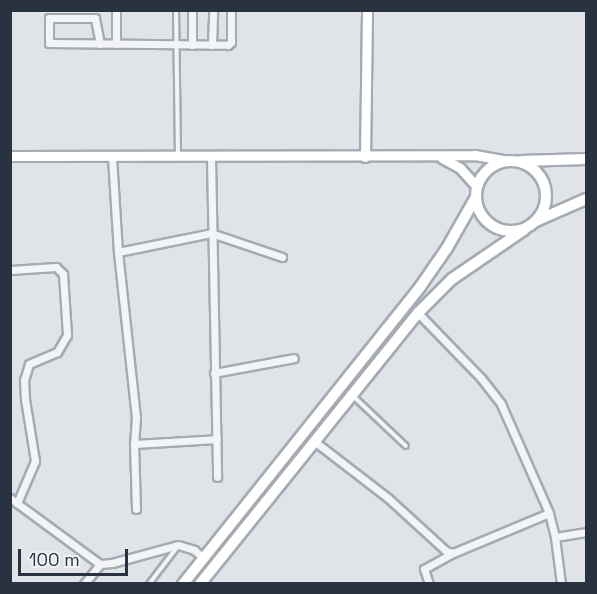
<!DOCTYPE html>
<style>
body{margin:0}
#map{position:relative;width:597px;height:594px;overflow:hidden;background:#e0e4e8;font-family:"Space Grotesk",sans-serif}
div>[style]{position:absolute}
.roads{filter:drop-shadow(2px 0 #a5abb2) drop-shadow(-2px 0 #a5abb2) drop-shadow(0 2px #a5abb2) drop-shadow(0 -2px #a5abb2)}
.lane>*{height:4px;margin:-2px;padding:0 2px;transform-origin:2px;border-radius:2px;background:#f2f4f7}
.street>*{height:7px;margin:-3.5px;padding:0 3.5px;transform-origin:3.5px;border-radius:3.5px;background:#f2f4f7}
.secondary>*{height:9px;margin:-4.5px;padding:0 4.5px;transform-origin:4.5px;border-radius:4.5px;background:#fff}
.primary>*{height:10px;margin:-5px;padding:0 5px;transform-origin:5px;border-radius:5px;background:#fff}
.primary>.ring{margin:-5px;padding:0;box-sizing:content-box;background:none;border:10px solid #fff;border-radius:50%}
span{translate:-50% -50%;white-space:nowrap;text-align:center;line-height:1.15;-webkit-text-stroke:4.5px #eff2f6;paint-order:stroke}
.frame{position:absolute;inset:0;border:12px solid #29333f;pointer-events:none}
.scale{position:absolute;left:18px;top:549px;width:110px;height:27px;box-sizing:border-box;border:3px solid #29333f;border-top:0;padding-left:8px;font-size:18px;line-height:21px;white-space:nowrap;color:#29333f;-webkit-text-stroke:4px #eff2f6;paint-order:stroke}
</style>
<div id="map">
<div class="roads">
<div class="lane">
<div style="left:176px;top:10px;width:145px;rotate:89.2deg"></div>
<div style="left:352px;top:395px;width:74px;rotate:43.4deg"></div>
<div style="left:149px;top:584px;width:48px;rotate:-52.7deg"></div>
</div>
<div class="street">
<div style="left:100px;top:44px;width:26px;rotate:-101deg"></div>
<div style="left:95px;top:18px;width:46px;rotate:180deg"></div>
<div style="left:49px;top:18px;width:25px;rotate:90deg"></div>
<div style="left:49px;top:43px;width:179px;rotate:0.6deg"></div>
<div style="left:228px;top:45px;width:4px;rotate:-45deg"></div>
<div style="left:231px;top:42px;width:32px;rotate:-90deg"></div>
<div style="left:116px;top:44px;width:34px;rotate:-90deg"></div>
<div style="left:192px;top:45px;width:35px;rotate:-90deg"></div>
<div style="left:212px;top:45px;width:35px;rotate:-88deg"></div>
<div style="left:112px;top:157px;width:95px;rotate:86.4deg"></div>
<div style="left:118px;top:252px;width:166px;rotate:83.8deg"></div>
<div style="left:136px;top:417px;width:27px;rotate:94deg"></div>
<div style="left:134px;top:444px;width:65px;rotate:88.2deg"></div>
<div style="left:211px;top:157px;width:320px;rotate:88.9deg"></div>
<div style="left:118px;top:252px;width:95px;rotate:-11.5deg"></div>
<div style="left:211px;top:233px;width:75px;rotate:18.7deg"></div>
<div style="left:10px;top:270px;width:46px;rotate:-3.7deg"></div>
<div style="left:56px;top:267px;width:10px;rotate:45deg"></div>
<div style="left:63px;top:274px;width:61px;rotate:86.2deg"></div>
<div style="left:67px;top:335px;width:20px;rotate:120deg"></div>
<div style="left:57px;top:352px;width:30px;rotate:157deg"></div>
<div style="left:29px;top:364px;width:17px;rotate:107deg"></div>
<div style="left:24px;top:380px;width:19px;rotate:87deg"></div>
<div style="left:25px;top:399px;width:63px;rotate:80.8deg"></div>
<div style="left:35px;top:461px;width:46px;rotate:113.2deg"></div>
<div style="left:418px;top:313px;width:91px;rotate:45.9deg"></div>
<div style="left:481px;top:378px;width:33px;rotate:52deg"></div>
<div style="left:501px;top:404px;width:119px;rotate:66.2deg"></div>
<div style="left:549px;top:513px;width:25px;rotate:76deg"></div>
<div style="left:555px;top:537px;width:47px;rotate:82.7deg"></div>
<div style="left:214px;top:373px;width:81px;rotate:-10.6deg"></div>
<div style="left:314px;top:441px;width:93px;rotate:37.6deg"></div>
<div style="left:388px;top:498px;width:79px;rotate:42.4deg"></div>
<div style="left:446px;top:551px;width:7px;rotate:16deg"></div>
<div style="left:453px;top:553px;width:104px;rotate:-22.6deg"></div>
<div style="left:134px;top:444px;width:83px;rotate:-3.4deg"></div>
<div style="left:10px;top:498px;width:112px;rotate:36.3deg"></div>
<div style="left:555px;top:537px;width:31px;rotate:-9deg"></div>
<div style="left:84px;top:584px;width:26px;rotate:-51deg"></div>
<div style="left:100px;top:564px;width:12px;rotate:-5deg"></div>
<div style="left:112px;top:563px;width:68px;rotate:-15.3deg"></div>
<div style="left:178px;top:545px;width:17px;rotate:17deg"></div>
<div style="left:194px;top:550px;width:13px;rotate:39deg"></div>
<div style="left:429px;top:584px;width:16px;rotate:-108deg"></div>
<div style="left:424px;top:569px;width:33px;rotate:-29deg"></div>
</div>
<div class="secondary">
<div style="left:10px;top:156px;width:465px;rotate:-0.1deg"></div>
<div style="left:475px;top:155px;width:35px;rotate:10deg"></div>
<div style="left:365px;top:157px;width:147px;rotate:-89.2deg"></div>
<div style="left:442px;top:158px;width:21px;rotate:29deg"></div>
<div style="left:460px;top:168px;width:25px;rotate:48deg"></div>
</div>
<div class="primary">
<div class="ring" style="left:476px;top:161px;width:60px;height:60px"></div>
<div style="left:521px;top:161px;width:65px;rotate:-1.8deg"></div>
<div style="left:536px;top:221px;width:55px;rotate:-23.7deg"></div>
<div style="left:183px;top:584px;width:380px;rotate:-51.4deg"></div>
<div style="left:420px;top:287px;width:47px;rotate:-55.3deg"></div>
<div style="left:447px;top:248px;width:59px;rotate:-60.4deg"></div>
<div style="left:200px;top:584px;width:348px;rotate:-51.2deg"></div>
<div style="left:418px;top:313px;width:48px;rotate:-45deg"></div>
<div style="left:452px;top:279px;width:88px;rotate:-34.4deg"></div>
</div>
</div>
<div class="frame"></div>
<div class="scale">100 m</div>
</div>
